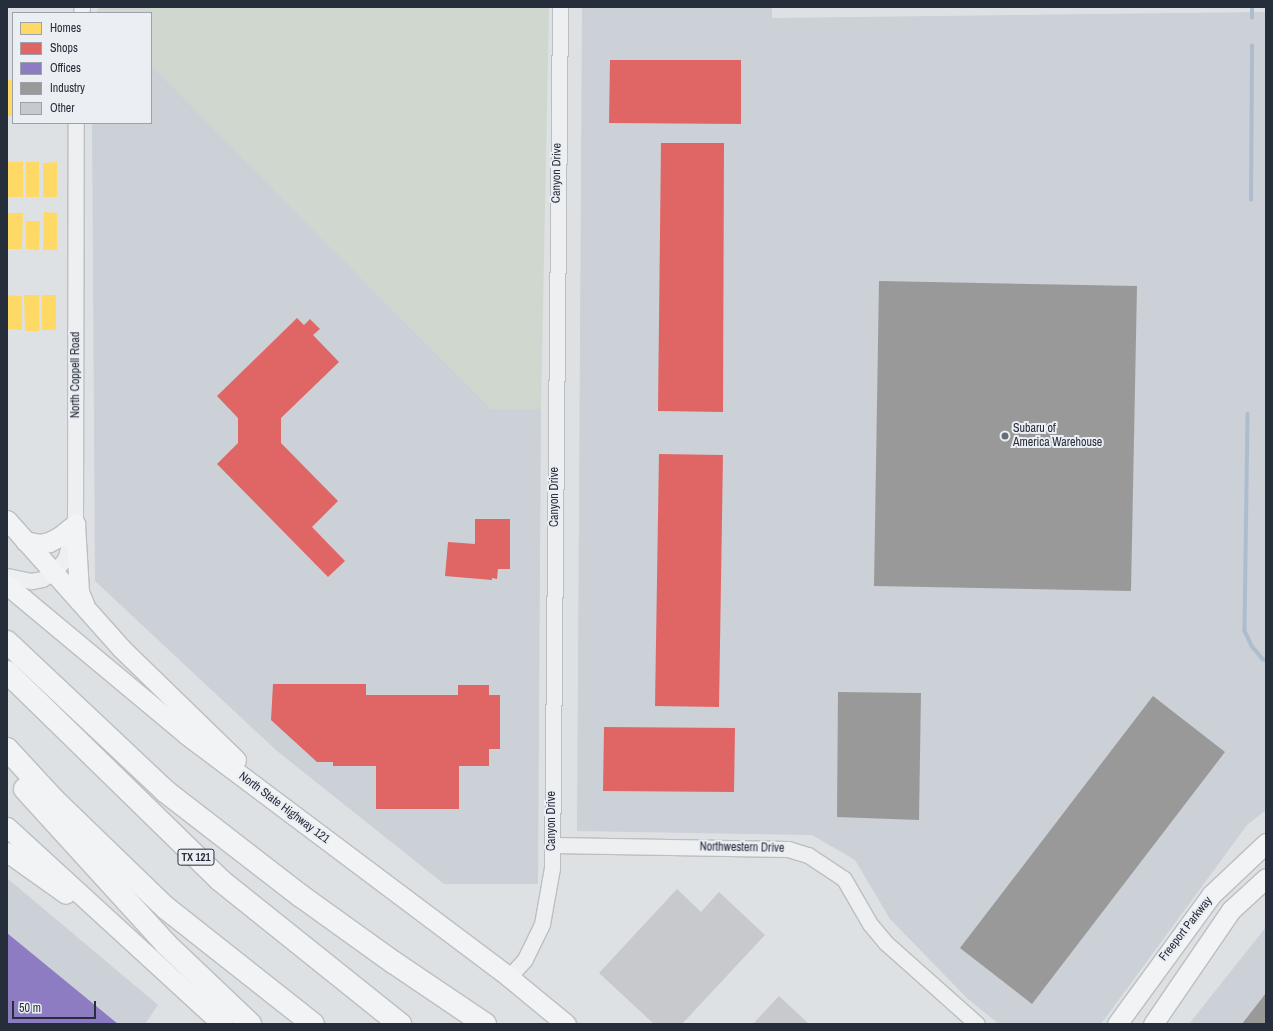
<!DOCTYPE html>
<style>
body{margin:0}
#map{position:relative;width:1273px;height:1031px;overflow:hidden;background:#dee1e4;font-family:"Archivo Narrow",sans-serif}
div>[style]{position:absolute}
.built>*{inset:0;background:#ccd0d7}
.green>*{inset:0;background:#cfd7cf}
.homes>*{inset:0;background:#ffd966}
.shops>*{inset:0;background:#e06666}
.offices>*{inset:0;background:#8e7cc3}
.industry>*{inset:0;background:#999}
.stream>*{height:3.5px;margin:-1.75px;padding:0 1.75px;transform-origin:1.75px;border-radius:1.75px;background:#adbdce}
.building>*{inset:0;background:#c7c9cc}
.roads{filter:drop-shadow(1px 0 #bcbfc2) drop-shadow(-1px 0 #bcbfc2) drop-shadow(0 1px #bcbfc2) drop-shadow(0 -1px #bcbfc2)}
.minor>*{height:15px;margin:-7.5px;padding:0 7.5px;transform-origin:7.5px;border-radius:7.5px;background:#eeeff0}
.major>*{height:19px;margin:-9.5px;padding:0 9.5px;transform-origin:9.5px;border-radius:9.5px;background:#f2f3f4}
.highway>*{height:22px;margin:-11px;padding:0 11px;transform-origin:11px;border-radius:11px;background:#f2f3f4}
.dots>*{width:11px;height:11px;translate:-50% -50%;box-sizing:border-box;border:2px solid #ebeef3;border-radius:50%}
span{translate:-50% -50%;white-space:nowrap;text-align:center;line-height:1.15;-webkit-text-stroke:4px #ebeef3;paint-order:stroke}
.shield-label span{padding:1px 3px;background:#ebeef3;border:1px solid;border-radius:3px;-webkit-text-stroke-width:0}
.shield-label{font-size:11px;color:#272e3b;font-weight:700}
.street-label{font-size:12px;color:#272e3b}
.poi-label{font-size:12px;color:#272e3b}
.left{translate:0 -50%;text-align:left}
.frame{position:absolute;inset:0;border:8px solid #272e3b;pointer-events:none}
.legend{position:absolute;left:12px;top:12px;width:140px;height:112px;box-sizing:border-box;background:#ebeef3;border:1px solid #9da1a9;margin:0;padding:5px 7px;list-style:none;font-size:12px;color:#272e3b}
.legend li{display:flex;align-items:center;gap:8px;height:20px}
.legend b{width:20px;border:1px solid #9da1a9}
.scale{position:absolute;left:12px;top:1001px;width:84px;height:18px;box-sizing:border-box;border:2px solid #272e3b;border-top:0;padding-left:5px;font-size:12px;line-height:14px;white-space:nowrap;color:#272e3b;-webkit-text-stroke:3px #ebeef3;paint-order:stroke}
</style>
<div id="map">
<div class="built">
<div style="clip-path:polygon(582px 7px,772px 7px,772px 18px,1266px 12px,1266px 810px,1247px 825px,1101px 1024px,999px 1024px,968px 999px,890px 919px,855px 860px,812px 835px,577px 831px)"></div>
<div style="clip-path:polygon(151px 65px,491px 409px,541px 409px,538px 884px,444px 884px,277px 751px,95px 581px,92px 123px,151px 123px)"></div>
<div style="clip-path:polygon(7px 878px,158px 1005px,145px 1024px,7px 1024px)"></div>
<div style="clip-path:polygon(1266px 927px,1266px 1024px,1189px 1024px)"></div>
</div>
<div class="green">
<div style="clip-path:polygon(99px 7px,549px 7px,541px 409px,491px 409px,151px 65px,151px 13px,96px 13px)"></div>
</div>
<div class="homes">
<div style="clip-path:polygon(7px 80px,13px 80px,13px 116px,7px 116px)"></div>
<div style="clip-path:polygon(8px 162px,23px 162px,23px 197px,8px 197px)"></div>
<div style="clip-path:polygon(26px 162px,39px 162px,39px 197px,26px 197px)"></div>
<div style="clip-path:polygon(57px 162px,57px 197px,43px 197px,43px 163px)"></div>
<div style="clip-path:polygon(44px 212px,57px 213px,57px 250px,43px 250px)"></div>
<div style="clip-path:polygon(8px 213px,23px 213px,22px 249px,8px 249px)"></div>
<div style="clip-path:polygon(26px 221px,40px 221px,39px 250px,26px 249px)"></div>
<div style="clip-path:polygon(7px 295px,22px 296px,22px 330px,7px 329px)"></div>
<div style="clip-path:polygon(24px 295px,39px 295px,39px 331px,25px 331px)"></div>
<div style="clip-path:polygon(42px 295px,56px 295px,56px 330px,42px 330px)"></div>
</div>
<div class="shops">
<div style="clip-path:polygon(610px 60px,741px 60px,741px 124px,609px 123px)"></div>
<div style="clip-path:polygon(661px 143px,724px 143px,723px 412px,658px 411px)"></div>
<div style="clip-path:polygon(297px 318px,304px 325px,310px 319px,320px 329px,313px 335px,339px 362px,281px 418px,281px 443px,338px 501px,312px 527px,345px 561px,328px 577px,217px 464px,238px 443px,238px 418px,217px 396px)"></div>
<div style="clip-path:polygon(659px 454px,723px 455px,719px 707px,655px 706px)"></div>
<div style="clip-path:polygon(475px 519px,510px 519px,510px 569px,498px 569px,497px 579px,492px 578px,492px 580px,445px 576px,448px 542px,475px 544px)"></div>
<div style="clip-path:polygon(273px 684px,366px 684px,366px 695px,458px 695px,458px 685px,489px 685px,489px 695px,500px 695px,500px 749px,489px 749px,489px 766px,459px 766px,459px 809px,376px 809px,376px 766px,333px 766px,333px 762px,317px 762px,271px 720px)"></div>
<div style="clip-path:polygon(604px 727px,735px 728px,734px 792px,603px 791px)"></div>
</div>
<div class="offices">
<div style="clip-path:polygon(7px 933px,118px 1024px,7px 1024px)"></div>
</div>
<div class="industry">
<div style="clip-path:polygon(879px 281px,1137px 286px,1131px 591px,874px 586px)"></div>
<div style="clip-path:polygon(838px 692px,921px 693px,919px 820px,837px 817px)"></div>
<div style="clip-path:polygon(1153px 696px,1225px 752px,1032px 1004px,960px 948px)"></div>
<div style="clip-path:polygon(1266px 993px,1266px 1024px,1242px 1024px)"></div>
</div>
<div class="stream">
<div style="left:1252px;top:18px;width:11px;rotate:-90deg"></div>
<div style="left:1251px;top:200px;width:154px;rotate:-89.6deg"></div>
<div style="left:1248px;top:414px;width:217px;rotate:90.8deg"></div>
<div style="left:1245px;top:631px;width:17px;rotate:65deg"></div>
<div style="left:1252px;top:646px;width:17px;rotate:50deg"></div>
<div style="left:1263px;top:659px;width:3px;rotate:18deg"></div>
</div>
<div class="building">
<div style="clip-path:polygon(677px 889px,701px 912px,719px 892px,765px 935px,682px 1024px,654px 1024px,599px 973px)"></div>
<div style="clip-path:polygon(779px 996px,809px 1024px,753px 1024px)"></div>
</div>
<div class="roads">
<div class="minor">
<div style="left:81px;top:13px;width:6px;rotate:-81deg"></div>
<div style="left:7px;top:576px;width:25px;rotate:12deg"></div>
<div style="left:31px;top:581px;width:11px;rotate:-10deg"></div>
<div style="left:42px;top:579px;width:13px;rotate:-29deg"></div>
<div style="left:53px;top:573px;width:18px;rotate:-49deg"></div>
<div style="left:65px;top:559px;width:36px;rotate:-74deg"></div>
<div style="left:75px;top:524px;width:401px;rotate:-89.9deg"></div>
<div style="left:552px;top:845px;width:236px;rotate:1deg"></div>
<div style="left:788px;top:849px;width:21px;rotate:17deg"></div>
<div style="left:808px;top:855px;width:43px;rotate:33.7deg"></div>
<div style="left:844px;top:879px;width:52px;rotate:60deg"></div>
<div style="left:870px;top:924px;width:25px;rotate:50deg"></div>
<div style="left:886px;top:943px;width:122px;rotate:41.7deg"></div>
<div style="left:509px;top:977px;width:24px;rotate:-48deg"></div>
<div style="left:525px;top:959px;width:39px;rotate:-64deg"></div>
<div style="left:542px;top:924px;width:57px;rotate:-79.9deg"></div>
<div style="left:552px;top:868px;width:861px;rotate:-89.47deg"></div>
</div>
<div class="major">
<div style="left:7px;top:520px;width:173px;rotate:48.3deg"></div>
<div style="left:122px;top:649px;width:159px;rotate:44.2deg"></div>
<div style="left:75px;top:524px;width:68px;rotate:86.6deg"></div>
<div style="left:79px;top:592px;width:15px;rotate:67deg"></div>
<div style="left:25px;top:541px;width:14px;rotate:12deg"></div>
<div style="left:39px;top:544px;width:10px;rotate:-11deg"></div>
<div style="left:49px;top:542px;width:11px;rotate:-27deg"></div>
<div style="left:59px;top:537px;width:21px;rotate:-39deg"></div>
<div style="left:7px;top:585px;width:234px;rotate:39.8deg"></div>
<div style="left:187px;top:735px;width:403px;rotate:36.9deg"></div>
<div style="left:509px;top:977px;width:74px;rotate:39.5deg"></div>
<div style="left:7px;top:827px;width:292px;rotate:42.5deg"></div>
<div style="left:7px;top:852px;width:72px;rotate:35.4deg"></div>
<div style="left:1117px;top:1024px;width:160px;rotate:-53.9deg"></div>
<div style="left:1211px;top:895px;width:76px;rotate:-43.4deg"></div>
<div style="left:1153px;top:1024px;width:138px;rotate:-55.6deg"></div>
<div style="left:1231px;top:910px;width:47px;rotate:-42.4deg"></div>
</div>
<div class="highway">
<div style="left:7px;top:642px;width:217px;rotate:43.3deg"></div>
<div style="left:165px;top:791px;width:172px;rotate:37.7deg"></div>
<div style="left:301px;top:896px;width:113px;rotate:35.7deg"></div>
<div style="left:393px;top:962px;width:111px;rotate:34deg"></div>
<div style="left:7px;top:672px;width:298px;rotate:44.3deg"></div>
<div style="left:220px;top:880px;width:231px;rotate:38.7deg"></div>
<div style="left:7px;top:749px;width:69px;rotate:47.3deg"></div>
<div style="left:54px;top:800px;width:156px;rotate:44deg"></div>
<div style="left:166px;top:908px;width:187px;rotate:38.3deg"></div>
<div style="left:25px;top:789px;width:210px;rotate:47.7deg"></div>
<div style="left:166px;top:944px;width:116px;rotate:43.6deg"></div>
</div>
</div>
<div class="dots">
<div style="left:1005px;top:436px;background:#676d76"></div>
</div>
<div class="shield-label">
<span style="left:196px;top:857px">TX 121</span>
</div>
<div class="street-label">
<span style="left:557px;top:173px;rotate:-89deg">Canyon Drive</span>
<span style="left:76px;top:375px;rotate:-90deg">North Coppell Road</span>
<span style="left:555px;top:497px;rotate:-90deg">Canyon Drive</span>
<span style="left:284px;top:808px;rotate:37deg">North State Highway 121</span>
<span style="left:552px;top:821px;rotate:-90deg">Canyon Drive</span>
<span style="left:742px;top:848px;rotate:1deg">Northwestern Drive</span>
<span style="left:1186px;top:929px;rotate:-52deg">Freeport Parkway</span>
</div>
<div class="poi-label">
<span class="left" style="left:1013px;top:436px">Subaru of<br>America Warehouse</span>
</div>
<div class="frame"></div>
<ul class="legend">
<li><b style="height:11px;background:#ffd966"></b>Homes</li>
<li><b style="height:11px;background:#e06666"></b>Shops</li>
<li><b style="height:11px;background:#8e7cc3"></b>Offices</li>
<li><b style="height:11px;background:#999"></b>Industry</li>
<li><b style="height:11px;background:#c7c9cc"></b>Other</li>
</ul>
<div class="scale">50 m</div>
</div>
